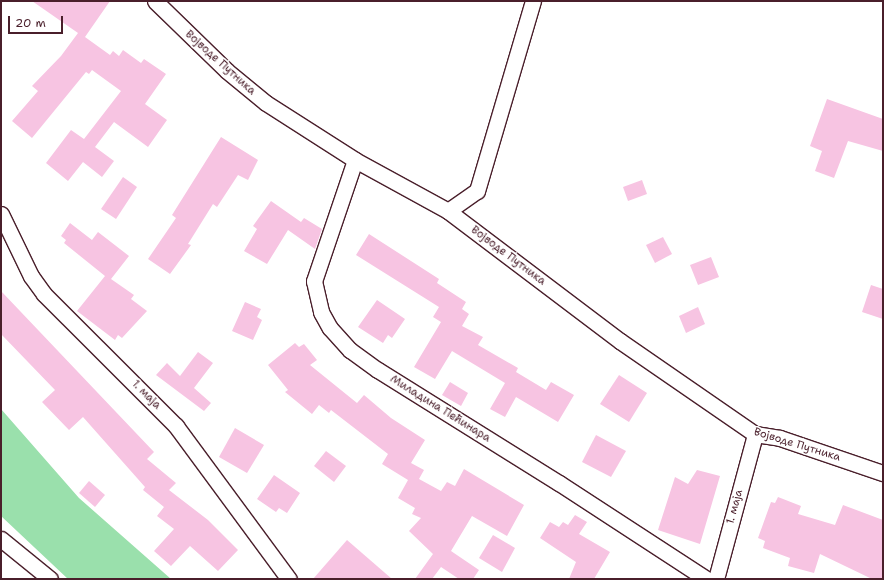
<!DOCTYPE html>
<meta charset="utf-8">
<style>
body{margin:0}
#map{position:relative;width:884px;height:580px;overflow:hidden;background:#fff;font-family:"Shantell Sans",sans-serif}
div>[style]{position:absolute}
.green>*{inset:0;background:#9ae0ac}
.building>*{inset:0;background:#f7c4e2}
.roads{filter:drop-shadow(1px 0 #4a1f2b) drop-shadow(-1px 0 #4a1f2b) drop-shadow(0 1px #4a1f2b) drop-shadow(0 -1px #4a1f2b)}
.minor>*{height:15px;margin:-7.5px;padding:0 7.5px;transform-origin:7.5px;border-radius:7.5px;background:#fff}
span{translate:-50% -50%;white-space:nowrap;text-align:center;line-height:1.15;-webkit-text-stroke:3px #fff;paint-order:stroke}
.street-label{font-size:11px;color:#4a1f2b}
.frame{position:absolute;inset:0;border:2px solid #4a1f2b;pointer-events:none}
.scale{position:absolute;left:8px;top:16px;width:55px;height:18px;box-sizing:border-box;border:2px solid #4a1f2b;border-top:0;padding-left:5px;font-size:12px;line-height:14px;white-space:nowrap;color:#4a1f2b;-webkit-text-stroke:3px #fff;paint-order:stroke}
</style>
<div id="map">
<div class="green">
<div style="clip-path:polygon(1px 409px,79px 498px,171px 579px,68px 579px,1px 516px)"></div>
</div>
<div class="building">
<div style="clip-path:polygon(32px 1px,110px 1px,85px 37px,110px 55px,113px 51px,119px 56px,123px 50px,141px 63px,144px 59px,166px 74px,145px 104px,167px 120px,148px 147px,114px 122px,95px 147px,114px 161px,102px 177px,83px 162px,68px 181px,46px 163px,71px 130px,84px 139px,121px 91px,92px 70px,89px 74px,86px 72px,32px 138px,12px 121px,38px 91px,32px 86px,61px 56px,78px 33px)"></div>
<div style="clip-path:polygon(827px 99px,883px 119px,883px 151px,848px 141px,834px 178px,815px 171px,822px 151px,810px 146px)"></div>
<div style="clip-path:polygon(221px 137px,258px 160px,248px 180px,238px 175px,217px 207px,213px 204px,188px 244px,191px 245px,170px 274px,148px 259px,176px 218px,172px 215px)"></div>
<div style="clip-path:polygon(123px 177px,137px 187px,116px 219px,101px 209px)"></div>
<div style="clip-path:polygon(642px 180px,647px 194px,628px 201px,623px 187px)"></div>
<div style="clip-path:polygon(271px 201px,301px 222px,304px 218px,322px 229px,315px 249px,288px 230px,267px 264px,244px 251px,257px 229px,253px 226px)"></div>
<div style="clip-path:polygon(70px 223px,92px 240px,98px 232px,129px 256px,111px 279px,134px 295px,131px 299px,147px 311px,122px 338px,118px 335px,115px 340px,77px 311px,105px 276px,64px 243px,66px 240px,61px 236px)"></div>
<div style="clip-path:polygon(369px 234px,439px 279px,437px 283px,466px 302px,462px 309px,469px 314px,462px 326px,483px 337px,478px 345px,518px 368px,516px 372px,546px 390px,551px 382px,574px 395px,558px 422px,516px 397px,505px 417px,490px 409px,505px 383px,452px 351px,435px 379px,414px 367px,441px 322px,433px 317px,439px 307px,356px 255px)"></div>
<div style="clip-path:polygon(663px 237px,672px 254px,655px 263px,646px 245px)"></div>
<div style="clip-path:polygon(711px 257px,719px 277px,698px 285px,690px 265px)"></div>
<div style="clip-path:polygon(871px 285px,883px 289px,883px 319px,862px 312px)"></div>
<div style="clip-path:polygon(1px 291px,154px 452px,147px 459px,176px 483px,169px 490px,208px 520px,238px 550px,218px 571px,190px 546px,171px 566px,154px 551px,174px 529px,157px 516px,164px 507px,143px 490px,145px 487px,83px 417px,69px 430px,42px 402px,55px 390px,1px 334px)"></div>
<div style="clip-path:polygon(377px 300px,405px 319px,392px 338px,388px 335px,383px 343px,358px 327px)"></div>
<div style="clip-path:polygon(245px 302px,261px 309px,257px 317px,262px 320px,253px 340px,232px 331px)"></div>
<div style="clip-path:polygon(698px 307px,705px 324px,686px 333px,679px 316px)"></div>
<div style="clip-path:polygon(295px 343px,299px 347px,304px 344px,317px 360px,310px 365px,357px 403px,364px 395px,391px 418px,425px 440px,411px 463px,424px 470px,419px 479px,441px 491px,447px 482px,455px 486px,464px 469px,524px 505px,507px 536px,472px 516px,451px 551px,479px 570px,473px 579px,459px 579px,441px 567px,432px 579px,415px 579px,433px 554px,409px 531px,421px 518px,412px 514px,415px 508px,398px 498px,408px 480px,382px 464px,388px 454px,331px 410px,329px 413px,319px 405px,312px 414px,285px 392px,288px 390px,268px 365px)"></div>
<div style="clip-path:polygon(198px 352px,213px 363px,194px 388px,211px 403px,204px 411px,156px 375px,167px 363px,180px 376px)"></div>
<div style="clip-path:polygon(619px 375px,647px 393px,629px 422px,600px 404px)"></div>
<div style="clip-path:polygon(450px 382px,468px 393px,461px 406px,442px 395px)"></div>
<div style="clip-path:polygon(235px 428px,264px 445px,247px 473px,219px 457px)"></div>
<div style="clip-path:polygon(596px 435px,626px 451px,611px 477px,582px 462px)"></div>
<div style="clip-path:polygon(326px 451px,346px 466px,334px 482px,314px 466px)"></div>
<div style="clip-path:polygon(697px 470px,720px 476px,700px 544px,658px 530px,675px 477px,688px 484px)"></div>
<div style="clip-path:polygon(274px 475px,300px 493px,287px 513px,279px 508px,276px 512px,257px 499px)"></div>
<div style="clip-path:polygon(89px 481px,105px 495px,95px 507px,79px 493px)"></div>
<div style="clip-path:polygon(778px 497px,801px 506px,798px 514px,835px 525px,843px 505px,883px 520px,883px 579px,872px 579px,820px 554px,814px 573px,788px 566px,790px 558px,763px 548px,765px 541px,758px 538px,771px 502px,775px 503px)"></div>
<div style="clip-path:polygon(575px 515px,587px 522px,579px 534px,610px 552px,594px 579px,569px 579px,576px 562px,540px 538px,550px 522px,559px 527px,563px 522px,568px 525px)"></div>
<div style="clip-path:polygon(493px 535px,515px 548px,502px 572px,479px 558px)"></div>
<div style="clip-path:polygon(347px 540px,392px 579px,313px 579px)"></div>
</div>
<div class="roads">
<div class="minor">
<div style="left:155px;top:1px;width:100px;rotate:44.2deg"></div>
<div style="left:227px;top:71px;width:50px;rotate:39.4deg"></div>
<div style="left:266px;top:103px;width:106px;rotate:32.6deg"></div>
<div style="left:355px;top:160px;width:106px;rotate:28.7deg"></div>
<div style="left:448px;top:211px;width:216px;rotate:37.1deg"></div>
<div style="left:620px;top:341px;width:164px;rotate:34.6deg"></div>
<div style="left:755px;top:434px;width:25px;rotate:9deg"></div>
<div style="left:780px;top:438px;width:109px;rotate:18.8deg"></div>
<div style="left:355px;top:160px;width:128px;rotate:108.7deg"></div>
<div style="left:314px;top:281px;width:32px;rotate:77deg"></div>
<div style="left:321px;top:312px;width:18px;rotate:61deg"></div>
<div style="left:330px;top:328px;width:30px;rotate:48deg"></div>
<div style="left:350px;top:350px;width:34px;rotate:36deg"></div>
<div style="left:378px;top:370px;width:213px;rotate:32deg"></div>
<div style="left:559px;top:483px;width:176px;rotate:33.1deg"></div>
<div style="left:448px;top:211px;width:35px;rotate:-35deg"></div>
<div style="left:477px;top:191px;width:198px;rotate:-73.6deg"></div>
<div style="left:1px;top:214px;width:69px;rotate:64.2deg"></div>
<div style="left:31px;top:276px;width:22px;rotate:54deg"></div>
<div style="left:44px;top:294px;width:187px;rotate:45deg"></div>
<div style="left:176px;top:426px;width:190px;rotate:53.6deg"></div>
<div style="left:1px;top:539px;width:63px;rotate:39.2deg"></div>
<div style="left:716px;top:579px;width:150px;rotate:-74.9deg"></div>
</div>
</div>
<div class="street-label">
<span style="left:220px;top:63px;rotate:42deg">Војводе Путника</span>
<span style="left:508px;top:256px;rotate:37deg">Војводе Путника</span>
<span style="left:146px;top:395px;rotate:45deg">1. маја</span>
<span style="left:440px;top:409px;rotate:32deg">Миладина Пећинара</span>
<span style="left:797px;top:445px;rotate:17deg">Војводе Путника</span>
<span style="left:735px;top:507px;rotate:-75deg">1. маја</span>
</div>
<div class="frame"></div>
<div class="scale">20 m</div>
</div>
